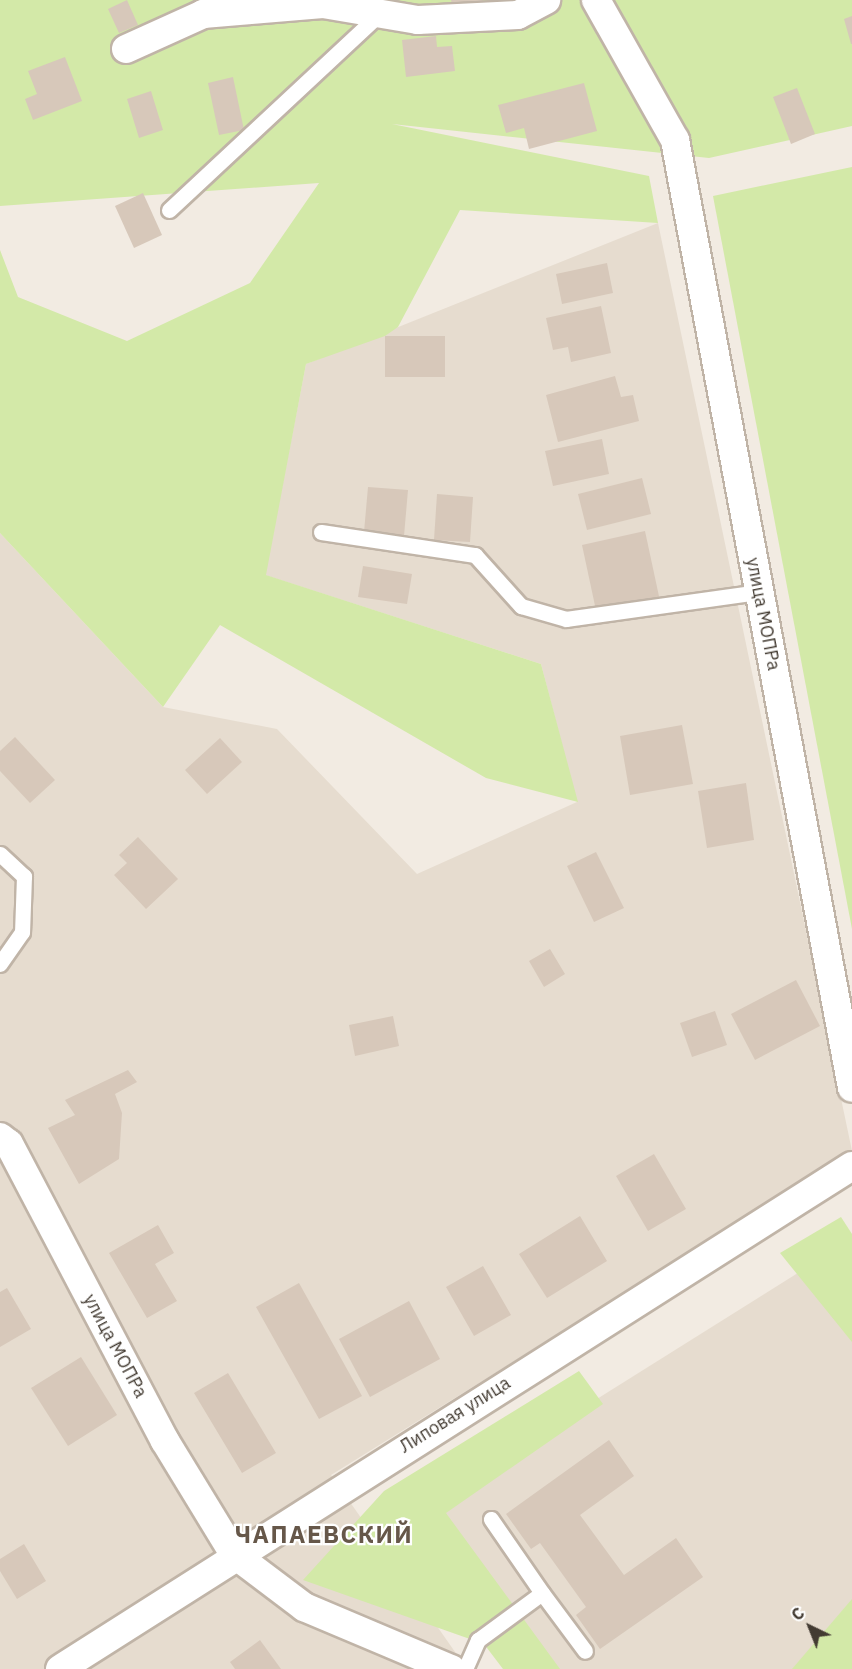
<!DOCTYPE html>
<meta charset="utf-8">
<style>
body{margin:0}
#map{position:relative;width:852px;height:1669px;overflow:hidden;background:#f2ebe2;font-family:"IBM Plex Sans",sans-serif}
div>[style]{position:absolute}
.residential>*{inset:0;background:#e6dccf}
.green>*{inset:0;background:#d3e9a8}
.building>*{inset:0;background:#d7c8ba}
.roads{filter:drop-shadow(2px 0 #c0b4a7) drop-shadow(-2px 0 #c0b4a7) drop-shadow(0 2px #c0b4a7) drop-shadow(0 -2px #c0b4a7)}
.lane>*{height:15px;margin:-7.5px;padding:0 7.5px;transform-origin:7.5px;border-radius:7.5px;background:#fff}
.street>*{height:28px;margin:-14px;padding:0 14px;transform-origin:14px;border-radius:14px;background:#fff}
span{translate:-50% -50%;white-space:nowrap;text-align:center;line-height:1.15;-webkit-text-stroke:4.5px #fff;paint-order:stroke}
.street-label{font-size:18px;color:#433b32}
.district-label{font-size:24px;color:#665749;font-weight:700;letter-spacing:1.5px}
.north{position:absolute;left:780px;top:1597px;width:60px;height:60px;-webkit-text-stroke:4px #fff;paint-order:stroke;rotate:317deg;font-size:16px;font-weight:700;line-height:24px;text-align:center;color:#433b32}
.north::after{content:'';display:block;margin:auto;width:21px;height:27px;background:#433b32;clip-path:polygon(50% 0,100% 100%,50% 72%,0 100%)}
</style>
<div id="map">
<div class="residential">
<div style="clip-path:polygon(658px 223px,852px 1151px,331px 1475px,467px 1669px,0 1669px,0 533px,163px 707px,277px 729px,417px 874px,577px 802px,541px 664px,265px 575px,306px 364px)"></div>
<div style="clip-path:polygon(852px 1239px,852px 1669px,544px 1669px,428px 1505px)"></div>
</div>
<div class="green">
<div style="clip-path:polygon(0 0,852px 0,852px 126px,709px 158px,392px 124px,649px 176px,658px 223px,460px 210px,398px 327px,385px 336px,306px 364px,266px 575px,541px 664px,578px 802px,486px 778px,220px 625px,163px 707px,0 533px,0 250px,18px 297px,127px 341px,250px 283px,319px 183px,0 206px)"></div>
<div style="clip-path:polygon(852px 167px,852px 929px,713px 196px)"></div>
<div style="clip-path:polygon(841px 1217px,852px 1234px,852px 1342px,780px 1253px)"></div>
<div style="clip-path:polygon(579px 1371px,603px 1404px,446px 1513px,560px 1669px,503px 1669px,484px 1644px,303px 1580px,384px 1491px)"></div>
<div style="clip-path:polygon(852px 1599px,852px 1669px,792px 1669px)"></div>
</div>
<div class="building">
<div style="clip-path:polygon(127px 0,138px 25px,119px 33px,108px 9px)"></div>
<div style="clip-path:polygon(451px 0,483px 0,483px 1px,453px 9px)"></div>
<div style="clip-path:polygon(852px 16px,852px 44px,851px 44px,844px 19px)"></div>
<div style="clip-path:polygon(436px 36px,437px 47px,452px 46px,455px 71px,406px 77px,402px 40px)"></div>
<div style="clip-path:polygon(65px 57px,82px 101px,33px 120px,25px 99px,37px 94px,28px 71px)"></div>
<div style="clip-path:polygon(233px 77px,244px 130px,219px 135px,208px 83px)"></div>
<div style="clip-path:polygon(584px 83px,597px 131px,529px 149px,524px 128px,506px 133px,498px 105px)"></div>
<div style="clip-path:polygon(797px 88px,815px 134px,791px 144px,773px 97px)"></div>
<div style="clip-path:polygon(151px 91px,163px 130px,139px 138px,127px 99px)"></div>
<div style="clip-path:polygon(143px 193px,162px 235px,134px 248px,115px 206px)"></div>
<div style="clip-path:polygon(607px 263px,613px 293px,562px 304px,556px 274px)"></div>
<div style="clip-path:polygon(601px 306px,611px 353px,571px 362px,568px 347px,553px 350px,546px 318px)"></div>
<div style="clip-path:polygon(385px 336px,445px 336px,445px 377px,385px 377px)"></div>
<div style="clip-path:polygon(615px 376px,621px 397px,633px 395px,639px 421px,558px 442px,546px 395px)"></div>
<div style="clip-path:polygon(602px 439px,609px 474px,553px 486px,545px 451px)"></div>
<div style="clip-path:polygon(642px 478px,651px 514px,587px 530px,578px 494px)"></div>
<div style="clip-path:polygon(368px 487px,408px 490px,404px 536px,364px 532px)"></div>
<div style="clip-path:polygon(437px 494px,473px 497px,470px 542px,434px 540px)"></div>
<div style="clip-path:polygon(645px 531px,660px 601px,597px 615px,582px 545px)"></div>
<div style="clip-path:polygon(363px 566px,412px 574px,407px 604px,358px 597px)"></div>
<div style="clip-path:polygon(682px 725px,693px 784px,630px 795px,620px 736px)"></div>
<div style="clip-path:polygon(15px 737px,55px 780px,30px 803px,0 771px,0 751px)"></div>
<div style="clip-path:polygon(220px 738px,242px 762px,207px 794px,185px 770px)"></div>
<div style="clip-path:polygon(746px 783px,754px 840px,707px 848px,698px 791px)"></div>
<div style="clip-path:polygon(138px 837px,178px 879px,146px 909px,114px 875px,127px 863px,119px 855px)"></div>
<div style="clip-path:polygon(596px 852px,624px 908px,594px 922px,567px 866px)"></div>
<div style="clip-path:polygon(550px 949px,565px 974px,544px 987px,529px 961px)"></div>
<div style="clip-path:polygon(796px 980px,820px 1026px,755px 1060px,731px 1014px)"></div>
<div style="clip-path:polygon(715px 1011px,727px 1045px,692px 1057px,680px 1023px)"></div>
<div style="clip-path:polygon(393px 1016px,399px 1046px,355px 1056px,349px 1025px)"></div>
<div style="clip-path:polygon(128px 1070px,137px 1082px,115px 1094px,122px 1113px,119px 1159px,79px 1184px,48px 1128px,75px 1115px,65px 1100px)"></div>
<div style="clip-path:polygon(654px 1154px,686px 1209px,648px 1231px,616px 1176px)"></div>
<div style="clip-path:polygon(580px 1216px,607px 1261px,547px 1298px,519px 1254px)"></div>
<div style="clip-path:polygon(158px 1225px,174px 1253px,155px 1264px,177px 1301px,147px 1318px,109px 1253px)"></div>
<div style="clip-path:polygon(483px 1266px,511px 1315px,474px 1336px,446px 1287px)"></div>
<div style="clip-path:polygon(299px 1283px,362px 1396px,319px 1419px,256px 1307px)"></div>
<div style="clip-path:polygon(7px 1288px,31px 1329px,0 1347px,0 1292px)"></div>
<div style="clip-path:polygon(409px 1301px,440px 1359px,370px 1397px,339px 1339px)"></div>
<div style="clip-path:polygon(81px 1357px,117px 1415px,68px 1446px,31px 1388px)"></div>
<div style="clip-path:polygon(228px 1373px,276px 1453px,242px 1473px,194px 1393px)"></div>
<div style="clip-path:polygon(609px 1440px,634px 1476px,580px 1515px,624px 1575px,676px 1538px,703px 1577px,600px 1649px,576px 1615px,586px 1607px,540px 1543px,531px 1549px,506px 1514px)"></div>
<div style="clip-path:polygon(24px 1544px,46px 1581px,17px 1599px,0 1571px,0 1559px)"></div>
<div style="clip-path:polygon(260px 1640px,281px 1669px,235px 1669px,230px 1662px)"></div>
</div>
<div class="roads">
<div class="lane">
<div style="left:169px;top:210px;width:289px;rotate:-43deg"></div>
<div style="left:321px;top:532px;width:156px;rotate:8.5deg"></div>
<div style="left:475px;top:555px;width:69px;rotate:48deg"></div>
<div style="left:521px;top:606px;width:47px;rotate:16.1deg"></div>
<div style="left:566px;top:619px;width:195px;rotate:-8deg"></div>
<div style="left:0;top:854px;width:33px;rotate:43deg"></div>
<div style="left:24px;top:876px;width:56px;rotate:92deg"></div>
<div style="left:22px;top:932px;width:39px;rotate:125deg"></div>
<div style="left:542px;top:1593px;width:72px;rotate:53.4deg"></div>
<div style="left:465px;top:1669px;width:32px;rotate:-66deg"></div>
<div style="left:478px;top:1640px;width:79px;rotate:-36.3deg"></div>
<div style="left:542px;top:1593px;width:90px;rotate:-124.6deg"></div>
</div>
<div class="street">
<div style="left:596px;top:0;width:161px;rotate:60.6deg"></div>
<div style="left:675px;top:140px;width:964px;rotate:79.42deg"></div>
<div style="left:126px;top:49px;width:85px;rotate:-24.4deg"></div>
<div style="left:203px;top:14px;width:120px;rotate:-4.8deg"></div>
<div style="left:323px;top:4px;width:96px;rotate:9.6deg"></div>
<div style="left:418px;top:20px;width:100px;rotate:-2.9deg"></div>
<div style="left:518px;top:15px;width:32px;rotate:-28deg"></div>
<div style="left:0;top:1137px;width:11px;rotate:38deg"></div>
<div style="left:9px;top:1144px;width:335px;rotate:62.3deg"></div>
<div style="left:165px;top:1441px;width:132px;rotate:58.6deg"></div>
<div style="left:234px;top:1554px;width:88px;rotate:37.1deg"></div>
<div style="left:304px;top:1607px;width:160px;rotate:22.9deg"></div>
<div style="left:60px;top:1669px;width:938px;rotate:-32.42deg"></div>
</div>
</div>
<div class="street-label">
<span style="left:763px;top:614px;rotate:79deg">улица МОПРа</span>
<span style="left:115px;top:1346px;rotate:62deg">улица МОПРа</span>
<span style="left:455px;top:1415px;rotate:-32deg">Липовая улица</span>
</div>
<div class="district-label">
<span style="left:324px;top:1535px">ЧАПАЕВСКИЙ</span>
</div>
<div class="north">С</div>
</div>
